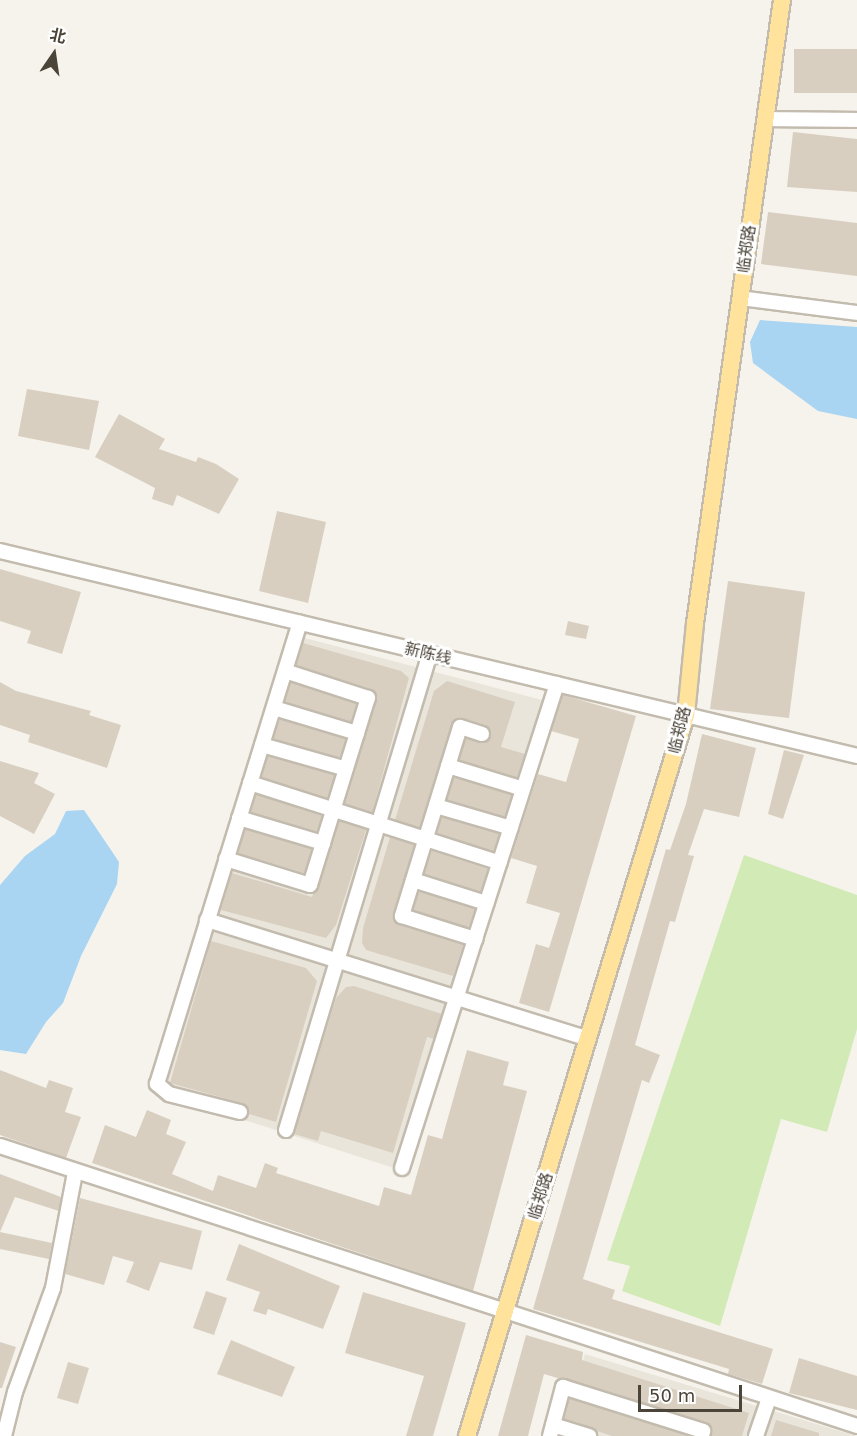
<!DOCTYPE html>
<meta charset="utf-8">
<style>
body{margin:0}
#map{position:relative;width:857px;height:1436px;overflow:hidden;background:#f6f3ec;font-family:"DejaVu Sans","Noto Sans SC",sans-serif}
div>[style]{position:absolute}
.residential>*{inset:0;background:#eae5da}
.green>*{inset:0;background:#d2eab5}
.water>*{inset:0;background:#a9d4f2}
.building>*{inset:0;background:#d8cfc1}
.roads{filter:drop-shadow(2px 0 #c2bbae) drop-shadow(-2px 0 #c2bbae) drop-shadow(0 2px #c2bbae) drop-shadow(0 -2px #c2bbae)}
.minor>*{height:14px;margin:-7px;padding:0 7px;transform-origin:7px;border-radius:7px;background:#fff}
.major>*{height:16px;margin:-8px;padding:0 8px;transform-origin:8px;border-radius:8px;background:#ffe39c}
span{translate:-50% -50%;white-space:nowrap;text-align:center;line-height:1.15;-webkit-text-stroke:6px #fff;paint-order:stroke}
.street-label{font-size:16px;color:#4b4439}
.north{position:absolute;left:24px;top:24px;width:60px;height:60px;-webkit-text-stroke:4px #fff;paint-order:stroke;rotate:13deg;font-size:16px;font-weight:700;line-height:24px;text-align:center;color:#4b4439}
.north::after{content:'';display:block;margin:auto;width:21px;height:27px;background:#4b4439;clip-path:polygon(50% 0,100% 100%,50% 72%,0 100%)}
.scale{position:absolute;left:638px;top:1385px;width:104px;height:27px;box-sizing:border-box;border:3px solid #4b4439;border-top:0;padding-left:8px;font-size:18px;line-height:21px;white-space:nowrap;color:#4b4439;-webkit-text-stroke:4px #fff;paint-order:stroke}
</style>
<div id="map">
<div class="residential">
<div style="clip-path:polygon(297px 636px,546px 701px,397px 1169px,157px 1092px)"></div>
<div style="clip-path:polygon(585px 1354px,856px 1436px,561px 1436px)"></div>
</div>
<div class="green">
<div style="clip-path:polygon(744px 855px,857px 895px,857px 1029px,827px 1132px,781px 1119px,720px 1326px,622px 1291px,630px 1266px,607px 1260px)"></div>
</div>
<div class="water">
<div style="clip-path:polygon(760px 320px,857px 327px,857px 419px,818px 411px,753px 363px,750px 342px)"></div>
<div style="clip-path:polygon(84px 810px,119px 862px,117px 884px,81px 956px,63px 1003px,46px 1022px,26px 1054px,0 1050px,0 885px,25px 856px,55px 834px,66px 811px)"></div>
</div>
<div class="building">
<div style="clip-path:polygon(794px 49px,857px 49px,857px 93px,794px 93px)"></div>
<div style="clip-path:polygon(793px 132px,857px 139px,857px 192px,787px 187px)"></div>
<div style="clip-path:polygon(768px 212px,857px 223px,857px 276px,761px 264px)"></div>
<div style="clip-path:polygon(27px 389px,99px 401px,89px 450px,18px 436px)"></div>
<div style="clip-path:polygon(119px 414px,165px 439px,159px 449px,196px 462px,198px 457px,216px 464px,239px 479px,219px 514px,177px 495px,173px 506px,152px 499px,155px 488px,95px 457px)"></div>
<div style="clip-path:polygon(277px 511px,326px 522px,308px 603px,259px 591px)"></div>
<div style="clip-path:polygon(0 569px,81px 592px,62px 654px,27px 643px,31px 631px,0 621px)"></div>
<div style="clip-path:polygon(728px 581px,805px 592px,789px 718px,710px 709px)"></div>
<div style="clip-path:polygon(568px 621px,589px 626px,586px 639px,565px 635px)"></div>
<div style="clip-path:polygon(303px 643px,401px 671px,409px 678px,372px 813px,345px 804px,377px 696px,371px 689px,296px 665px)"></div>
<div style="clip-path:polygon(447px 681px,515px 702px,501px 747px,525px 754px,517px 778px,459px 760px,466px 738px,484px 743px,491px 733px,485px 725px,462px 718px,454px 720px,420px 828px,395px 820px,434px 691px)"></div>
<div style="clip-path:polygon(0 682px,16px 691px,91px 711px,89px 715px,121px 725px,107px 768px,28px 742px,30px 735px,0 725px)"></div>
<div style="clip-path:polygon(291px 682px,357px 704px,351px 722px,285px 702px)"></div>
<div style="clip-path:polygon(563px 695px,636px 716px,549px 1012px,519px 1003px,536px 944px,549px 948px,560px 913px,526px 903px,537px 866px,511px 858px,538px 774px,566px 782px,579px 739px,551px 731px)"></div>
<div style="clip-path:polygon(280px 719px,346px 739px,340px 758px,273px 739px)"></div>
<div style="clip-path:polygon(702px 734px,756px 748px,739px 817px,704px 809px,688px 855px,694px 856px,675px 922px,670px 921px,635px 1045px,660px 1055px,649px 1083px,642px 1080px,583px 1279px,615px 1290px,612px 1299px,773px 1349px,762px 1384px,728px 1374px,729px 1369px,533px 1309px,666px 849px,670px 850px,686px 804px)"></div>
<div style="clip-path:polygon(784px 750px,804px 755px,783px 819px,768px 814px)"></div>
<div style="clip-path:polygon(268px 756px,335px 775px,327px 798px,262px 777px)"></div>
<div style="clip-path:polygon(0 761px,39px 773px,34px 783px,55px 794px,34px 834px,0 816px)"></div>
<div style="clip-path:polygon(454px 777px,512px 795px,505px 817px,447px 800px)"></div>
<div style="clip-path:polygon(256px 794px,322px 816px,317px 832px,251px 812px)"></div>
<div style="clip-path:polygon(442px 817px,499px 834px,494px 852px,437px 833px)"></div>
<div style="clip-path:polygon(339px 821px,366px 830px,336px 925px,326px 938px,221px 910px,232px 873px,312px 897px)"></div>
<div style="clip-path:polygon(245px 829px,312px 849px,304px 873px,238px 853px)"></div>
<div style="clip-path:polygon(390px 837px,414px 845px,393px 919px,399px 925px,463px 945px,453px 976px,366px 950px,362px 943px,363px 928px)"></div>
<div style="clip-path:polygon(432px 851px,488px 869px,481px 892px,424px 874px)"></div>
<div style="clip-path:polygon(419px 891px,475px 909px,469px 928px,413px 910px)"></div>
<div style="clip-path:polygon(211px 941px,306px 968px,317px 981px,276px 1122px,249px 1114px,242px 1103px,170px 1083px)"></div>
<div style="clip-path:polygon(354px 986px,442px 1014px,434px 1039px,427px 1037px,393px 1153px,321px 1131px,318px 1141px,294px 1134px,336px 998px,346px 987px)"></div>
<div style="clip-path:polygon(467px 1050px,509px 1062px,503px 1085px,527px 1091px,473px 1291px,92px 1163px,105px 1125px,136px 1137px,147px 1110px,171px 1120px,166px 1134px,186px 1142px,172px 1174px,213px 1191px,218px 1175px,256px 1188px,265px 1163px,278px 1168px,276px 1173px,379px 1206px,384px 1187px,411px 1195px,428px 1135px,442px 1139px)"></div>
<div style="clip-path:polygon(0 1070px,46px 1088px,49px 1080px,73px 1088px,65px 1112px,81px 1117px,66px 1158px,0 1135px)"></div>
<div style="clip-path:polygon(0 1174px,61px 1197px,59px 1211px,15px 1197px,0 1232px)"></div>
<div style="clip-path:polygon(80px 1198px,202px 1231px,192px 1270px,160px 1262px,149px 1291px,126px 1282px,134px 1262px,113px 1256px,104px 1285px,65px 1274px)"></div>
<div style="clip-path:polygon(0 1232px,52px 1243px,49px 1259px,0 1249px)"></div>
<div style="clip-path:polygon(239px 1244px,340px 1286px,323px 1329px,268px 1309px,266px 1315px,253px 1311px,260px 1292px,226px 1280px)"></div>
<div style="clip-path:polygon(206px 1291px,227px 1298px,214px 1335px,193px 1328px)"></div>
<div style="clip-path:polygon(363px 1292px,466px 1323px,433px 1436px,406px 1436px,424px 1376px,345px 1353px)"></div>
<div style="clip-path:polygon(526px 1335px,583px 1352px,582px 1360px,749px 1413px,742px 1436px,711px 1436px,711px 1428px,706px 1422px,544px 1374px,528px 1436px,498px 1436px)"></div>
<div style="clip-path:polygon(231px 1340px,295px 1367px,282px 1397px,217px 1374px)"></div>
<div style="clip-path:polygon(0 1342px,16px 1347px,2px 1388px,0 1388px)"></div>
<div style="clip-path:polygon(799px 1358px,857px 1376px,857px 1410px,789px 1393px)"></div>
<div style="clip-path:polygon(68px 1362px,89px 1368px,78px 1404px,57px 1398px)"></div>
<div style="clip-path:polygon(569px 1398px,689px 1436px,612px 1436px,597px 1431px,564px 1419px)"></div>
<div style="clip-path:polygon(776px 1420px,819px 1433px,819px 1436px,771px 1436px)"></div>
</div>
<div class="roads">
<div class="minor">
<div style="left:766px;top:119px;width:91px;rotate:0.6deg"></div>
<div style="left:740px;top:298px;width:118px;rotate:7.3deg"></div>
<div style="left:0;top:551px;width:881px;rotate:13.45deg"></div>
<div style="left:274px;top:708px;width:87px;rotate:16.8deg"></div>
<div style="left:482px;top:734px;width:23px;rotate:-162deg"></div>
<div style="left:460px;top:727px;width:198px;rotate:107.1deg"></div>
<div style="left:402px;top:916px;width:77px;rotate:17.5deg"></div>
<div style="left:475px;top:939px;width:268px;rotate:-72.2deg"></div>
<div style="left:262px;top:745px;width:87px;rotate:15.9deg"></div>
<div style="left:448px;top:766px;width:78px;rotate:17deg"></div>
<div style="left:250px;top:783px;width:262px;rotate:17.7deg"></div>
<div style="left:436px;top:806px;width:78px;rotate:16.3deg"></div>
<div style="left:239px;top:818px;width:88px;rotate:16.6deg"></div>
<div style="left:226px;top:859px;width:88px;rotate:17.2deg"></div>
<div style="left:310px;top:885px;width:196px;rotate:-72.8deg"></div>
<div style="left:368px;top:698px;width:87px;rotate:-162deg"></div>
<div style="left:413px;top:880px;width:77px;rotate:17.5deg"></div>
<div style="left:207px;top:920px;width:399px;rotate:17.3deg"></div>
<div style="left:240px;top:1112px;width:73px;rotate:-165.8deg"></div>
<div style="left:169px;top:1094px;width:16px;rotate:-140deg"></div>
<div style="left:157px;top:1084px;width:483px;rotate:-72.8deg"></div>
<div style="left:286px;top:1130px;width:497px;rotate:-73.2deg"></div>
<div style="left:0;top:1146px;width:902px;rotate:18.09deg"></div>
<div style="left:402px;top:1168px;width:240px;rotate:-72.3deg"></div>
<div style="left:553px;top:1425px;width:38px;rotate:17deg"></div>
<div style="left:4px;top:1436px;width:45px;rotate:-76deg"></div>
<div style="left:15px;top:1392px;width:111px;rotate:-69.9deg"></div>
<div style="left:53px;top:1288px;width:117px;rotate:-79.2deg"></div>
<div style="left:550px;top:1436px;width:51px;rotate:-75.1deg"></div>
<div style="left:563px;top:1387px;width:147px;rotate:17.4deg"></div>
<div style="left:703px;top:1431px;width:5px;rotate:101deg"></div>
<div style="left:756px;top:1436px;width:40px;rotate:-71.1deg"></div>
</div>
<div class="major">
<div style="left:467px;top:1436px;width:754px;rotate:-73.1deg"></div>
<div style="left:686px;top:715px;width:92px;rotate:-84.4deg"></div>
<div style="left:695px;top:623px;width:629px;rotate:-82.05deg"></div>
</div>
</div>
<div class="street-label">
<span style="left:747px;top:249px;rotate:-82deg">临郑路</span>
<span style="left:428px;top:654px;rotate:13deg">新陈线</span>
<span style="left:680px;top:730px;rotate:-76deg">临郑路</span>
<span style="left:541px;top:1196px;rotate:-73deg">临郑路</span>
</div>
<div class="north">北</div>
<div class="scale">50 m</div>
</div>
